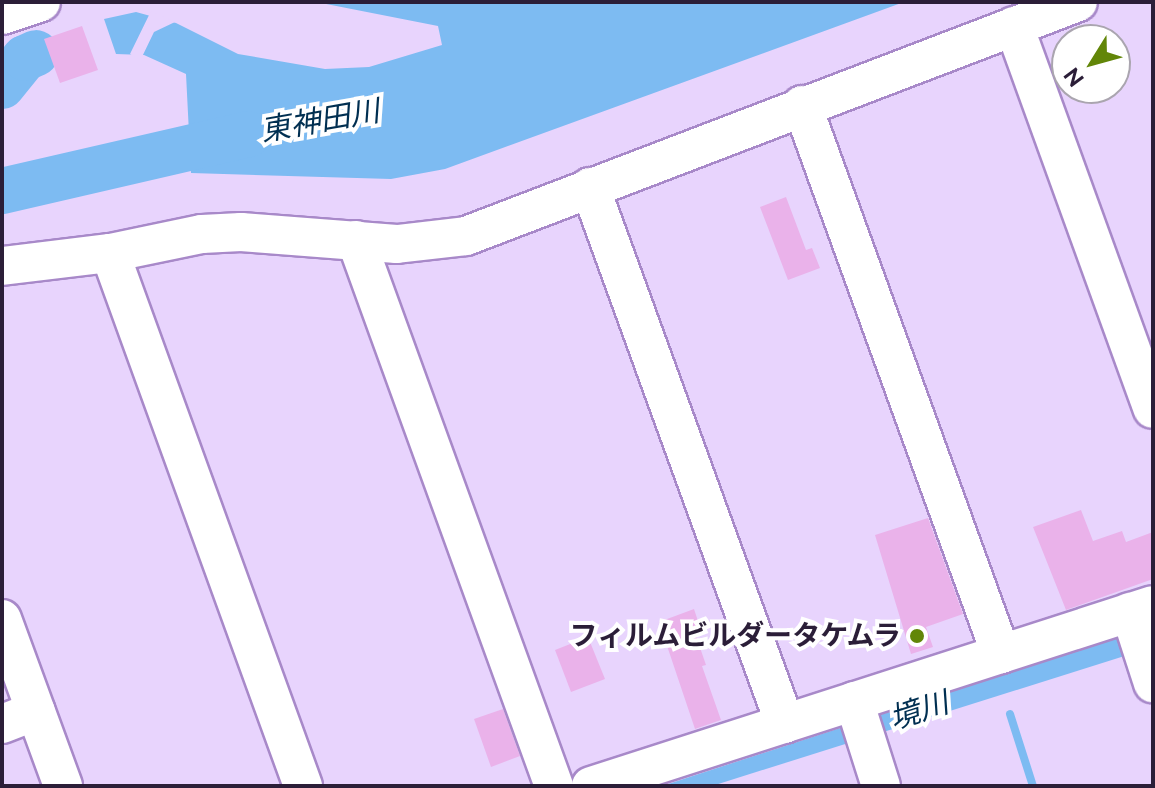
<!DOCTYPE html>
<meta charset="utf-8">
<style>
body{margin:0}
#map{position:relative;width:1155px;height:788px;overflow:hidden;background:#e8d4fd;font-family:Raleway,"Noto Sans JP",sans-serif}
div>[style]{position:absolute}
.water>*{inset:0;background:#7dbbf2}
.pier>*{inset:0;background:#e8d4fd}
.stream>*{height:8px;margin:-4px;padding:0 4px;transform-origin:4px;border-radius:4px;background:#7dbbf2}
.river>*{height:46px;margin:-23px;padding:0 23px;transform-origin:23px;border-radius:23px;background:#7dbbf2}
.building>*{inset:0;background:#eab2ea}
.roads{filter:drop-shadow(2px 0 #a889c9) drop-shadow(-2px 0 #a889c9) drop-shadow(0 2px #a889c9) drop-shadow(0 -2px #a889c9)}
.minor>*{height:38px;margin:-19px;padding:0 19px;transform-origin:19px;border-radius:19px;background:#fff}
.dots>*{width:22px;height:22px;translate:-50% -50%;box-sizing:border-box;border:4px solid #fff;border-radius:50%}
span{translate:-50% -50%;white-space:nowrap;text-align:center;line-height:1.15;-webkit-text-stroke:8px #fff;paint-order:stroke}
.poi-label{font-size:28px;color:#2b1e38;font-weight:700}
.right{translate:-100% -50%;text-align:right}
.water-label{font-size:30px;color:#002f51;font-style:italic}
.frame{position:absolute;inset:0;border:4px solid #2b1e38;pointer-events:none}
.north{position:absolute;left:1051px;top:24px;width:80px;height:80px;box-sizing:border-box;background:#fff;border:2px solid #aaa5af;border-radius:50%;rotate:233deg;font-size:22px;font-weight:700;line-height:32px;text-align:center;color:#2b1e38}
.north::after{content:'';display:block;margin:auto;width:28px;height:36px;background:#628608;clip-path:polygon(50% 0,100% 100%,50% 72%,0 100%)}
</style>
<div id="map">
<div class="water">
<div style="clip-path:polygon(316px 2px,904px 2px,445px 169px,391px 179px,191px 173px,186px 74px,144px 55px,116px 54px,104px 19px,136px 12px,176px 23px,238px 54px,325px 69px,369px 67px,442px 45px,438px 26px)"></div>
<div style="clip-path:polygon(1153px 626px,1153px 647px,712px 786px,662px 786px)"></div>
</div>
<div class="pier">
<div style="clip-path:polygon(151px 11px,175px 22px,154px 32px,141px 59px,136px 58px,130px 54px)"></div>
</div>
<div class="stream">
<div style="left:1010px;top:714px;width:76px;rotate:72.3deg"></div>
</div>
<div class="river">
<div style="left:2px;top:86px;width:36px;rotate:-51deg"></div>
<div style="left:25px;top:58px;width:12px;rotate:-24deg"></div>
<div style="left:2px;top:191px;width:253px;rotate:-13deg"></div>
</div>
<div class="building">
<div style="clip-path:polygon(82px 26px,98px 70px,60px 83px,44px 39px)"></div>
<div style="clip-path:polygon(786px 197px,806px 250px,812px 248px,820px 268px,788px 280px,760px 207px)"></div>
<div style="clip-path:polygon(1081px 510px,1093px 541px,1122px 531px,1126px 542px,1153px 532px,1153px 579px,1066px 610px,1033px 527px)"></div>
<div style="clip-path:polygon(928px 518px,963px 614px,926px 627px,933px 647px,911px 654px,875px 535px)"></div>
<div style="clip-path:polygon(694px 609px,701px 630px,695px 633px,706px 665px,702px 666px,721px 720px,695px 729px,659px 622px)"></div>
<div style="clip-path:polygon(588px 637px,605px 679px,571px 692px,555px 650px)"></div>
<div style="clip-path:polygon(503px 709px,520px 756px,491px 767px,474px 719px)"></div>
</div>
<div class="roads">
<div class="minor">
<div style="left:2px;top:15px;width:41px;rotate:-18.4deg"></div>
<div style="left:1014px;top:26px;width:407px;rotate:70.1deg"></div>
<div style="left:802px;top:105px;width:584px;rotate:70.08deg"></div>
<div style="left:590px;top:187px;width:571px;rotate:70.04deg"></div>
<div style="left:356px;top:240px;width:581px;rotate:70.07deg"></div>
<div style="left:110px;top:253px;width:567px;rotate:70.09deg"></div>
<div style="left:2px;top:266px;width:109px;rotate:-6.9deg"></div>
<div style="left:110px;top:253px;width:94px;rotate:-11.7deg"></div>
<div style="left:202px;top:234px;width:39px;rotate:-3deg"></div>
<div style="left:241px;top:232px;width:156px;rotate:4.4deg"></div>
<div style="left:397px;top:244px;width:69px;rotate:-6.6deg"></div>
<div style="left:466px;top:236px;width:655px;rotate:-20.92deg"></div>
<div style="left:1130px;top:612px;width:75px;rotate:72.1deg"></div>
<div style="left:2px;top:619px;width:178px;rotate:69.9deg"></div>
<div style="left:854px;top:701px;width:89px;rotate:72.4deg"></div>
<div style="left:2px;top:724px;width:36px;rotate:-21deg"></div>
<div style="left:591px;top:786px;width:590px;rotate:-17.85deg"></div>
</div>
</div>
<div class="dots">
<div style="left:917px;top:636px;background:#628608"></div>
</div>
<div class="poi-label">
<span class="right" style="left:901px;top:636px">フィルムビルダータケムラ</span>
</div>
<div class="water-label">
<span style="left:320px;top:121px;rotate:-10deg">東神田川</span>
<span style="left:919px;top:711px;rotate:-18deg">境川</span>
</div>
<div class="frame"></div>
<div class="north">N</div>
</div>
